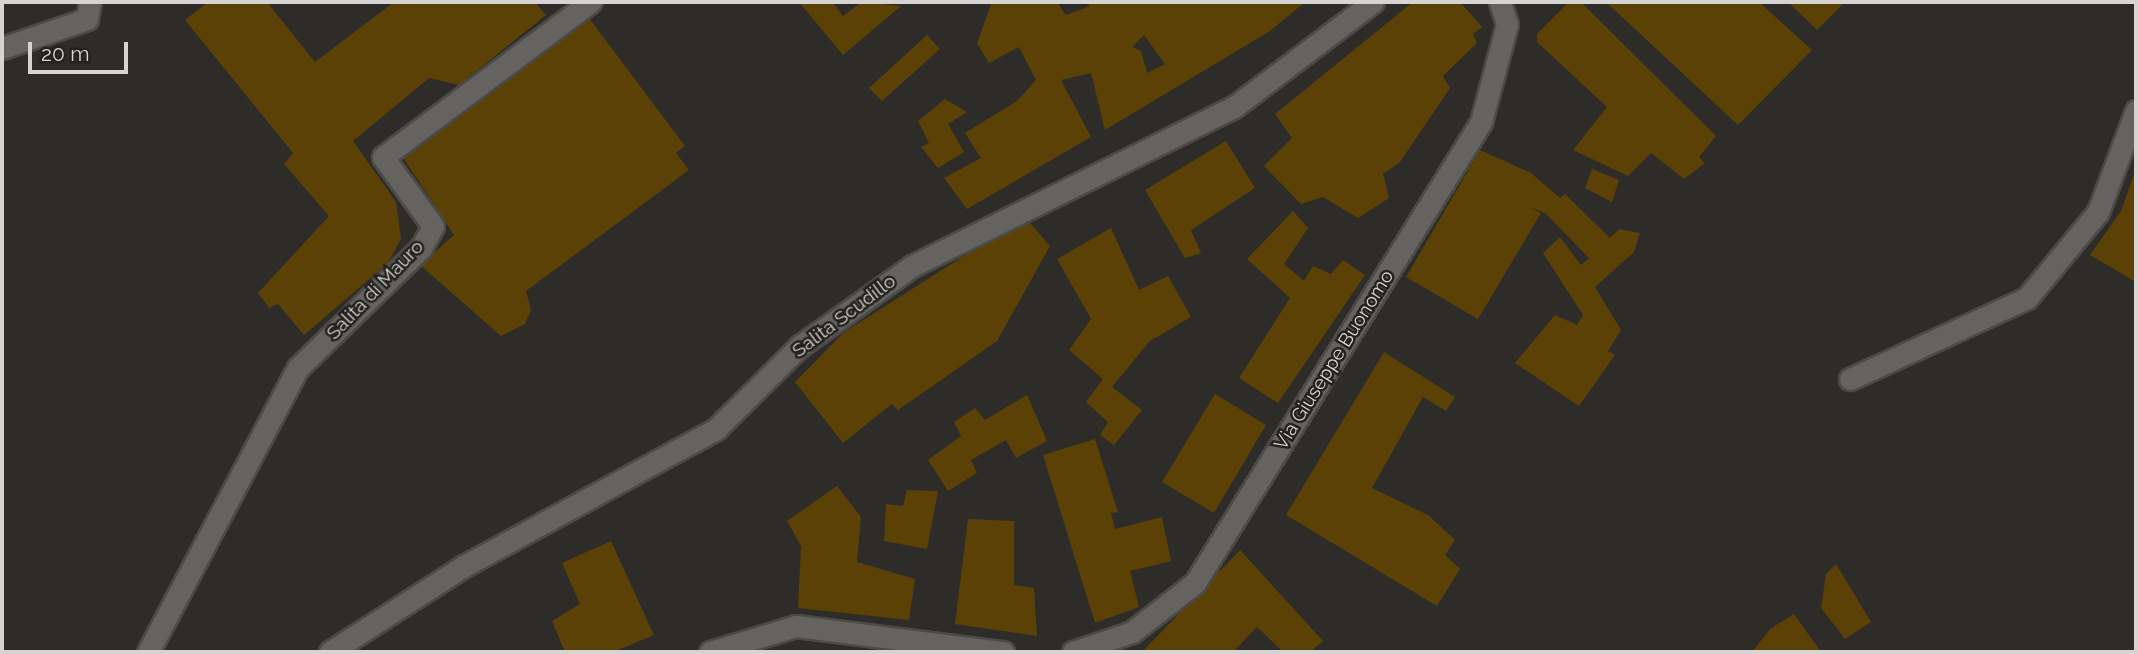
<!DOCTYPE html>
<style>
body{margin:0}
#map{position:relative;width:2138px;height:654px;overflow:hidden;background:#2e2c29;font-family:Raleway,sans-serif}
div>[style]{position:absolute}
.building>*{inset:0;background:#5b4106}
.roads{filter:drop-shadow(2px 0 #4c4a47) drop-shadow(-2px 0 #4c4a47) drop-shadow(0 2px #4c4a47) drop-shadow(0 -2px #4c4a47)}
.minor>*{height:21px;margin:-10.5px;padding:0 10.5px;transform-origin:10.5px;border-radius:10.5px;background:#65635f}
span{translate:-50% -50%;white-space:nowrap;text-align:center;line-height:1.15;-webkit-text-stroke:5px #24221f;paint-order:stroke}
.street-label{font-size:19px;color:#d6d4d2}
.frame{position:absolute;inset:0;border:4px solid #d6d4d2;pointer-events:none}
.scale{position:absolute;left:28px;top:42px;width:100px;height:32px;box-sizing:border-box;border:4px solid #d6d4d2;border-top:0;padding-left:9px;font-size:21px;line-height:24px;white-space:nowrap;color:#d6d4d2;-webkit-text-stroke:5px #24221f;paint-order:stroke}
</style>
<div id="map">
<div class="building">
<div style="clip-path:polygon(208px 2px,267px 2px,315px 62px,394px 2px,535px 2px,546px 15px,459px 85px,429px 78px,353px 141px,396px 202px,401px 239px,388px 263px,304px 335px,278px 304px,269px 308px,258px 293px,329px 216px,284px 164px,293px 153px,185px 20px)"></div>
<div style="clip-path:polygon(799px 2px,832px 2px,843px 16px,862px 2px,901px 6px,843px 55px)"></div>
<div style="clip-path:polygon(evenodd,992px 2px,1057px 2px,1066px 15px,1090px 6px,1086px 2px,1305px 2px,1270px 31px,1105px 130px,1091px 73px,1061px 80px,1091px 137px,967px 209px,944px 178px,981px 158px,965px 133px,1017px 101px,1036px 80px,1019px 47px,989px 63px,977px 43px,992px 2px,1144px 35px,1165px 64px,1147px 73px,1141px 51px,1132px 47px,1144px 35px)"></div>
<div style="clip-path:polygon(1413px 2px,1460px 2px,1482px 27px,1473px 34px,1477px 43px,1443px 76px,1450px 88px,1400px 162px,1383px 174px,1389px 198px,1358px 218px,1323px 197px,1301px 204px,1264px 166px,1292px 138px,1275px 114px)"></div>
<div style="clip-path:polygon(1569px 2px,1581px 2px,1716px 136px,1699px 157px,1705px 163px,1684px 179px,1651px 153px,1628px 176px,1573px 150px,1607px 107px,1537px 42px,1537px 34px)"></div>
<div style="clip-path:polygon(1606px 2px,1759px 2px,1812px 50px,1738px 125px)"></div>
<div style="clip-path:polygon(1788px 2px,1845px 2px,1817px 30px)"></div>
<div style="clip-path:polygon(589px 18px,685px 146px,676px 153px,689px 170px,526px 291px,531px 310px,525px 324px,501px 336px,420px 265px,454px 235px,402px 156px)"></div>
<div style="clip-path:polygon(927px 35px,940px 49px,882px 101px,869px 88px)"></div>
<div style="clip-path:polygon(945px 99px,967px 112px,948px 124px,964px 152px,938px 168px,921px 147px,929px 143px,918px 121px)"></div>
<div style="clip-path:polygon(1226px 141px,1255px 188px,1191px 230px,1201px 253px,1185px 258px,1145px 190px)"></div>
<div style="clip-path:polygon(1480px 150px,1531px 173px,1560px 198px,1565px 194px,1610px 238px,1620px 229px,1640px 233px,1634px 252px,1595px 287px,1621px 330px,1608px 351px,1615px 355px,1579px 406px,1515px 363px,1555px 315px,1577px 325px,1583px 315px,1543px 253px,1560px 237px,1581px 265px,1589px 258px,1545px 213px,1529px 207px,1541px 213px,1478px 319px,1406px 277px)"></div>
<div style="clip-path:polygon(1592px 169px,1619px 180px,1612px 202px,1585px 188px)"></div>
<div style="clip-path:polygon(2136px 169px,2136px 282px,2090px 255px,2121px 211px)"></div>
<div style="clip-path:polygon(1293px 211px,1308px 228px,1284px 264px,1304px 281px,1313px 266px,1331px 274px,1343px 260px,1365px 275px,1278px 403px,1239px 378px,1290px 298px,1247px 259px)"></div>
<div style="clip-path:polygon(1025px 217px,1050px 246px,997px 341px,898px 410px,892px 404px,843px 443px,795px 382px,843px 333px)"></div>
<div style="clip-path:polygon(1111px 228px,1139px 290px,1168px 276px,1191px 317px,1150px 341px,1112px 387px,1142px 410px,1114px 445px,1100px 435px,1108px 422px,1086px 402px,1103px 379px,1069px 350px,1091px 319px,1057px 259px)"></div>
<div style="clip-path:polygon(1384px 352px,1455px 397px,1446px 411px,1423px 397px,1372px 488px,1428px 515px,1455px 540px,1445px 555px,1460px 569px,1437px 606px,1286px 515px)"></div>
<div style="clip-path:polygon(1215px 394px,1266px 425px,1214px 513px,1162px 482px)"></div>
<div style="clip-path:polygon(1027px 395px,1047px 441px,1016px 458px,1006px 440px,971px 460px,977px 473px,948px 491px,928px 460px,961px 436px,954px 422px,975px 408px,985px 420px)"></div>
<div style="clip-path:polygon(1095px 439px,1118px 512px,1111px 513px,1115px 529px,1162px 517px,1171px 561px,1130px 571px,1139px 607px,1095px 623px,1043px 455px)"></div>
<div style="clip-path:polygon(837px 486px,861px 517px,857px 562px,915px 579px,909px 620px,798px 608px,801px 546px,787px 521px)"></div>
<div style="clip-path:polygon(907px 490px,938px 491px,927px 549px,884px 541px,886px 504px,903px 506px)"></div>
<div style="clip-path:polygon(968px 519px,1014px 521px,1014px 585px,1034px 588px,1037px 636px,955px 624px)"></div>
<div style="clip-path:polygon(611px 541px,654px 635px,613px 652px,565px 652px,552px 621px,580px 604px,562px 563px)"></div>
<div style="clip-path:polygon(1240px 550px,1323px 641px,1310px 652px,1283px 652px,1257px 627px,1233px 652px,1142px 652px)"></div>
<div style="clip-path:polygon(1836px 564px,1871px 622px,1845px 639px,1821px 608px,1826px 574px)"></div>
<div style="clip-path:polygon(1794px 614px,1821px 652px,1752px 652px,1770px 629px)"></div>
</div>
<div class="roads">
<div class="minor">
<div style="left:2px;top:48px;width:90px;rotate:-18.8deg"></div>
<div style="left:87px;top:19px;width:17px;rotate:-80deg"></div>
<div style="left:1850px;top:379px;width:195px;rotate:-24.6deg"></div>
<div style="left:2027px;top:298px;width:112px;rotate:-50.5deg"></div>
<div style="left:2098px;top:212px;width:108px;rotate:-69.4deg"></div>
<div style="left:148px;top:652px;width:321px;rotate:-62.2deg"></div>
<div style="left:298px;top:368px;width:172px;rotate:-44.3deg"></div>
<div style="left:421px;top:248px;width:25px;rotate:-61deg"></div>
<div style="left:433px;top:226px;width:85px;rotate:-125.9deg"></div>
<div style="left:383px;top:157px;width:259px;rotate:-36.8deg"></div>
<div style="left:330px;top:652px;width:159px;rotate:-32.7deg"></div>
<div style="left:464px;top:566px;width:287px;rotate:-28.5deg"></div>
<div style="left:716px;top:429px;width:118px;rotate:-44.7deg"></div>
<div style="left:800px;top:346px;width:138px;rotate:-35.5deg"></div>
<div style="left:912px;top:266px;width:359px;rotate:-26.3deg"></div>
<div style="left:1234px;top:107px;width:174px;rotate:-37.1deg"></div>
<div style="left:710px;top:652px;width:90px;rotate:-16.8deg"></div>
<div style="left:796px;top:626px;width:209px;rotate:7.2deg"></div>
<div style="left:1073px;top:652px;width:62px;rotate:-18.7deg"></div>
<div style="left:1132px;top:632px;width:80px;rotate:-37.9deg"></div>
<div style="left:1195px;top:583px;width:543px;rotate:-58.18deg"></div>
<div style="left:1481px;top:122px;width:101px;rotate:-75.1deg"></div>
<div style="left:1507px;top:24px;width:23px;rotate:-108deg"></div>
</div>
</div>
<div class="street-label">
<span style="left:375px;top:290px;rotate:-46deg">Salita di Mauro</span>
<span style="left:844px;top:316px;rotate:-37deg">Salita Scudillo</span>
<span style="left:1334px;top:360px;rotate:-58deg">Via Giuseppe Buonomo</span>
</div>
<div class="frame"></div>
<div class="scale">20 m</div>
</div>
